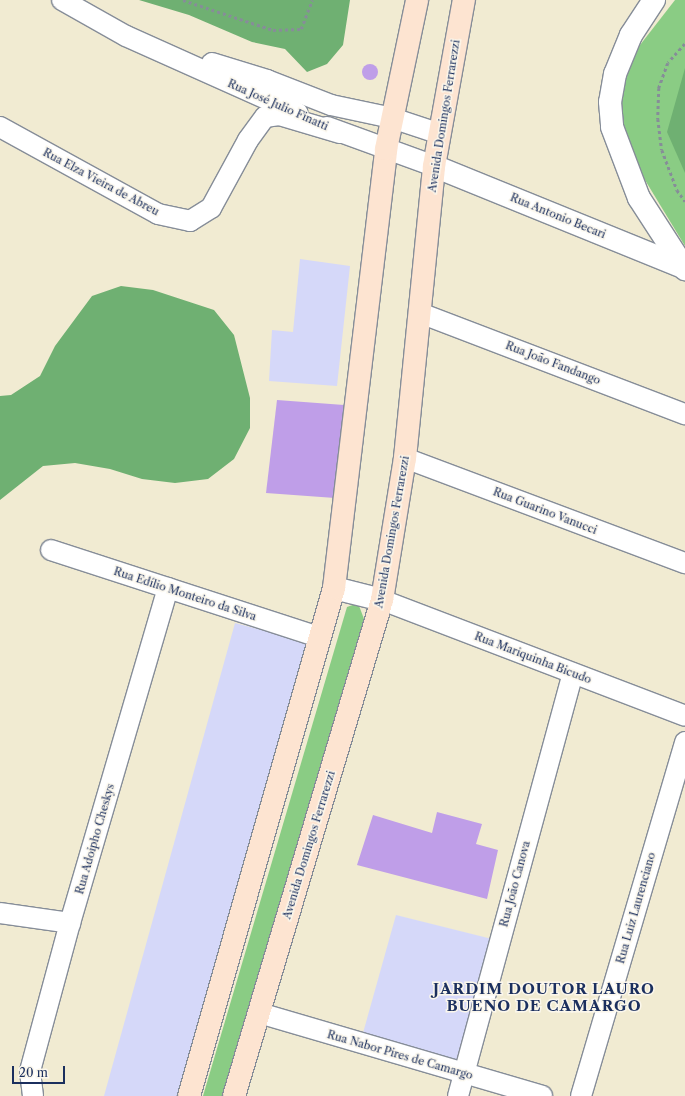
<!DOCTYPE html>
<meta charset="utf-8">
<style>
body{margin:0}
#map{position:relative;width:685px;height:1096px;overflow:hidden;background:#f1ebd2;font-family:"Libre Caslon Text",serif}
div>[style]{position:absolute}
.built>*{inset:0;background:#d5d8f9}
.green>*{inset:0;background:#8acc84}
.forest>*{inset:0;background:#6fb072}
.building>*{inset:0;background:#bf9ee8}
.round{border-radius:50%}
.path>*{height:2.5px;margin-top:-1.25px;transform-origin:0;background:repeating-linear-gradient(90deg,#868d98 0 3px,transparent 0 6px)}
.roads{filter:drop-shadow(1px 0 #868d98) drop-shadow(-1px 0 #868d98) drop-shadow(0 1px #868d98) drop-shadow(0 -1px #868d98)}
.minor>*{height:20px;margin:-10px;padding:0 10px;transform-origin:10px;border-radius:10px;background:#fff}
.tertiary>*{height:22px;margin:-11px;padding:0 11px;transform-origin:11px;border-radius:11px;background:#fff}
.secondary>*{height:22px;margin:-11px;padding:0 11px;transform-origin:11px;border-radius:11px;background:#fde4d1}
span{translate:-50% -50%;white-space:nowrap;text-align:center;line-height:1.15;-webkit-text-stroke:3px #fbf7ec;paint-order:stroke}
.street-label{font-size:11px;color:#1b2f5e}
.district-label{font-size:15px;color:#1b2f5e;font-weight:700;letter-spacing:1px}
.scale{position:absolute;left:12px;top:1066px;width:53px;height:18px;box-sizing:border-box;border:2px solid #1b2f5e;border-top:0;padding-left:5px;font-size:12px;line-height:14px;white-space:nowrap;color:#1b2f5e;-webkit-text-stroke:3px #fbf7ec;paint-order:stroke}
</style>
<div id="map">
<div class="built">
<div style="clip-path:polygon(300px 259px,350px 266px,337px 386px,269px 381px,272px 330px,293px 332px)"></div>
<div style="clip-path:polygon(235px 623px,308px 642px,178px 1096px,104px 1096px)"></div>
<div style="clip-path:polygon(396px 915px,492px 939px,456px 1061px,363px 1033px)"></div>
</div>
<div class="green">
<div style="clip-path:polygon(675px 0,685px 0,685px 246px,628px 152px,622px 120px,622px 94px,628px 69px,640px 45px)"></div>
<div style="clip-path:polygon(358px 603px,364px 619px,222px 1096px,203px 1096px,347px 607px)"></div>
</div>
<div class="forest">
<div style="clip-path:polygon(139px 0,350px 0,343px 45px,327px 64px,307px 72px,285px 49px,252px 42px,189px 15px)"></div>
<div style="clip-path:polygon(685px 68px,685px 173px,667px 132px)"></div>
<div style="clip-path:polygon(121px 286px,153px 290px,214px 310px,234px 335px,250px 398px,250px 428px,234px 459px,208px 479px,175px 483px,142px 479px,110px 469px,75px 463px,43px 466px,0 500px,0 396px,11px 395px,40px 376px,55px 346px,92px 296px)"></div>
</div>
<div class="building">
<div class="round" style="left:362px;top:64px;width:16px;height:16px"></div>
<div style="clip-path:polygon(277px 400px,344px 405px,335px 498px,266px 493px)"></div>
<div style="clip-path:polygon(437px 812px,482px 824px,476px 844px,498px 850px,487px 899px,357px 865px,373px 815px,432px 833px)"></div>
</div>
<div class="path">
<div style="left:183px;top:0;width:95px;rotate:18.4deg"></div>
<div style="left:273px;top:30px;width:28px;rotate:-2deg"></div>
<div style="left:301px;top:29px;width:31px;rotate:-69deg"></div>
<div style="left:685px;top:44px;width:25px;rotate:132deg"></div>
<div style="left:668px;top:63px;width:27px;rotate:110deg"></div>
<div style="left:659px;top:88px;width:31px;rotate:92deg"></div>
<div style="left:658px;top:119px;width:31px;rotate:83deg"></div>
<div style="left:662px;top:150px;width:43px;rotate:69.4deg"></div>
<div style="left:677px;top:190px;width:14px;rotate:54deg"></div>
</div>
<div class="roads">
<div class="minor">
<div style="left:62px;top:0;width:73px;rotate:29.4deg"></div>
<div style="left:126px;top:36px;width:188px;rotate:24.1deg"></div>
<div style="left:212px;top:63px;width:58px;rotate:17.2deg"></div>
<div style="left:267px;top:80px;width:69px;rotate:21.3deg"></div>
<div style="left:331px;top:105px;width:62px;rotate:12deg"></div>
<div style="left:392px;top:118px;width:51px;rotate:18.4deg"></div>
<div style="left:0;top:127px;width:180px;rotate:28.8deg"></div>
<div style="left:158px;top:214px;width:33px;rotate:12deg"></div>
<div style="left:190px;top:221px;width:25px;rotate:-32deg"></div>
<div style="left:211px;top:208px;width:77px;rotate:-61.4deg"></div>
<div style="left:248px;top:140px;width:29px;rotate:-54deg"></div>
<div style="left:265px;top:117px;width:14px;rotate:-8deg"></div>
<div style="left:279px;top:115px;width:64px;rotate:16.4deg"></div>
<div style="left:327px;top:127px;width:114px;rotate:20deg"></div>
<div style="left:420px;top:313px;width:284px;rotate:20.9deg"></div>
<div style="left:405px;top:458px;width:299px;rotate:20.6deg"></div>
<div style="left:51px;top:550px;width:282px;rotate:18deg"></div>
<div style="left:382px;top:600px;width:324px;rotate:20.9deg"></div>
<div style="left:0;top:913px;width:71px;rotate:8.1deg"></div>
<div style="left:259px;top:1013px;width:295px;rotate:16.3deg"></div>
<div style="left:33px;top:1096px;width:25px;rotate:-97deg"></div>
<div style="left:30px;top:1071px;width:153px;rotate:-74.9deg"></div>
<div style="left:70px;top:923px;width:349px;rotate:-73.7deg"></div>
<div style="left:458px;top:1096px;width:438px;rotate:-74.8deg"></div>
<div style="left:581px;top:1096px;width:369px;rotate:-73.6deg"></div>
</div>
<div class="tertiary">
<div style="left:654px;top:0;width:42px;rotate:123.3deg"></div>
<div style="left:631px;top:35px;width:42px;rotate:112.3deg"></div>
<div style="left:615px;top:74px;width:28px;rotate:100deg"></div>
<div style="left:610px;top:102px;width:25px;rotate:85deg"></div>
<div style="left:612px;top:127px;width:76px;rotate:69.2deg"></div>
<div style="left:639px;top:198px;width:85px;rotate:57.1deg"></div>
<div style="left:434px;top:166px;width:269px;rotate:22.1deg"></div>
<div style="left:334px;top:588px;width:49px;rotate:14deg"></div>
</div>
<div class="secondary">
<div style="left:189px;top:1096px;width:528px;rotate:-74.07deg"></div>
<div style="left:334px;top:588px;width:442px;rotate:-83.2deg"></div>
<div style="left:386px;top:149px;width:152px;rotate:-78.2deg"></div>
<div style="left:234px;top:1096px;width:518px;rotate:-73.39deg"></div>
<div style="left:382px;top:600px;width:144px;rotate:-80.8deg"></div>
<div style="left:405px;top:458px;width:293px;rotate:-84.3deg"></div>
<div style="left:434px;top:166px;width:169px;rotate:-79.8deg"></div>
</div>
</div>
<div class="street-label">
<span style="left:278px;top:105px;rotate:24deg">Rua José Julio Finatti</span>
<span style="left:444px;top:116px;rotate:-81deg">Avenida Domingos Ferrarezzi</span>
<span style="left:101px;top:182px;rotate:28deg">Rua Elza Vieira de Abreu</span>
<span style="left:558px;top:216px;rotate:22deg">Rua Antonio Becari</span>
<span style="left:553px;top:363px;rotate:21deg">Rua João Fandango</span>
<span style="left:545px;top:511px;rotate:21deg">Rua Guarino Vanucci</span>
<span style="left:392px;top:532px;rotate:-80deg">Avenida Domingos Ferrarezzi</span>
<span style="left:185px;top:594px;rotate:18deg">Rua Edílio Monteiro da Silva</span>
<span style="left:533px;top:658px;rotate:21deg">Rua Mariquinha Bicudo</span>
<span style="left:95px;top:839px;rotate:-74deg">Rua Adoipho Cheskys</span>
<span style="left:309px;top:845px;rotate:-73deg">Avenida Domingos Ferrarezzi</span>
<span style="left:515px;top:884px;rotate:-75deg">Rua João Canova</span>
<span style="left:636px;top:908px;rotate:-74deg">Rua Luiz Laurenciano</span>
<span style="left:400px;top:1055px;rotate:16deg">Rua Nabor Pires de Camargo</span>
</div>
<div class="district-label">
<span style="left:544px;top:997px">JARDIM DOUTOR LAURO<br>BUENO DE CAMARGO</span>
</div>
<div class="scale">20 m</div>
</div>
